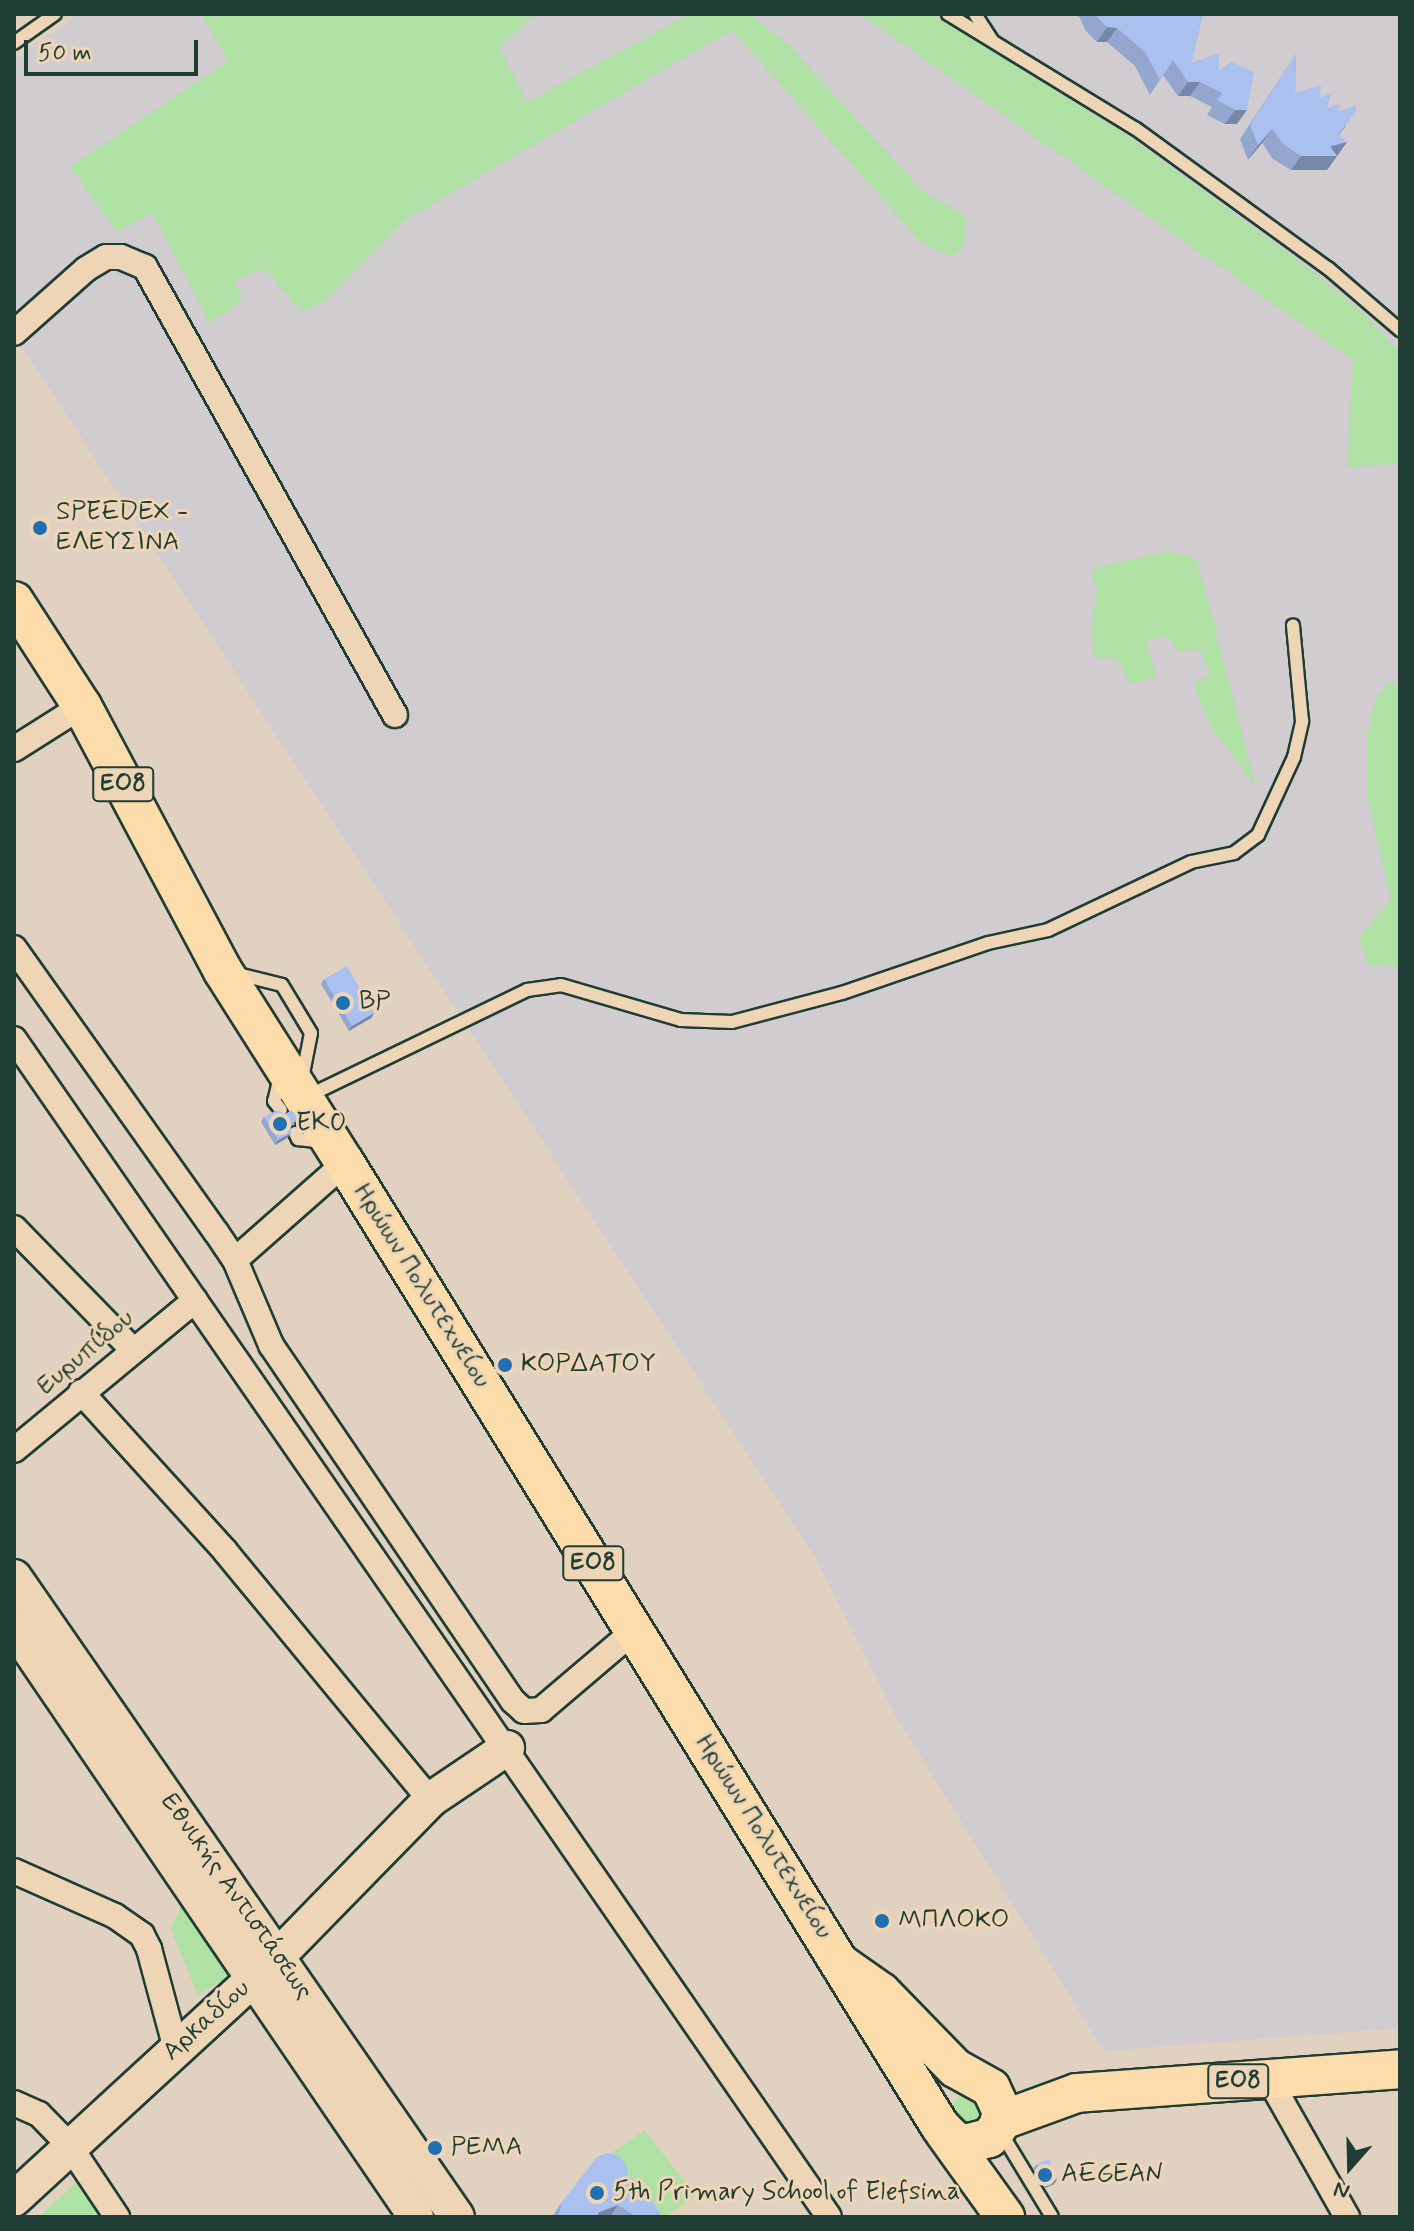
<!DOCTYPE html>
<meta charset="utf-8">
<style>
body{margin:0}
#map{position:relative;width:1414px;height:2231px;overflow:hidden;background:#e0d1c1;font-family:Mynerve,sans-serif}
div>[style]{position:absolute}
.built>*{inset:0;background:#d0cccf}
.green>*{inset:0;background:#aee1a3}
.roads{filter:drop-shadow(2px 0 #1f3d34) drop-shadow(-2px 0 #1f3d34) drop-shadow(0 2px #1f3d34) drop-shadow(0 -2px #1f3d34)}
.lane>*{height:12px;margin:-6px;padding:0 6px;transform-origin:6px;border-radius:6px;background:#edd5b5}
.street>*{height:24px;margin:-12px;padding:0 12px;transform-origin:12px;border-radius:12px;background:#edd5b5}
.secondary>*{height:34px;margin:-17px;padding:0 17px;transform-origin:17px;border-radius:17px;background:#edd5b5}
.primary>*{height:38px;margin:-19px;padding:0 19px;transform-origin:19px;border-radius:19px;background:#fddcac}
.wall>*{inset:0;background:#92a6ce}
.shaded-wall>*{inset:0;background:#7787a7}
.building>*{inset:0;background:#aac1ef}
.dots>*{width:22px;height:22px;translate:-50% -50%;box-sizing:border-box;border:4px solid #edd5b5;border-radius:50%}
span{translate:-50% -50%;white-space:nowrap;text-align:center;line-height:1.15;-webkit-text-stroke:6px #edd5b5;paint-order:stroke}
.shield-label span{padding:2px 6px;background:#edd5b5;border:2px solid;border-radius:6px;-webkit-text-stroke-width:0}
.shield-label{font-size:24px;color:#1f3d34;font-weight:700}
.poi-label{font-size:26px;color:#1f3d34}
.left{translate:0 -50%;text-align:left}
.street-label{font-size:26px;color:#1f3d34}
.frame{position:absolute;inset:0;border:16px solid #1f3d34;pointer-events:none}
.north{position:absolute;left:1310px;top:2127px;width:80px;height:80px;-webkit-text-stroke:6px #edd5b5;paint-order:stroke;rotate:200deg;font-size:22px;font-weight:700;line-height:32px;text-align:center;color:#1f3d34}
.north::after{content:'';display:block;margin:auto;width:28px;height:36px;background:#1f3d34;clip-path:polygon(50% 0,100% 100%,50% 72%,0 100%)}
.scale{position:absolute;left:24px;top:40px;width:174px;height:36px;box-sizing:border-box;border:4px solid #1f3d34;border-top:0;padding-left:10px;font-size:24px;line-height:28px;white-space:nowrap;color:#1f3d34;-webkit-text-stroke:6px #edd5b5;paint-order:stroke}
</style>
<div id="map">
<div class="built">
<div style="clip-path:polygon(79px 14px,1400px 14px,1400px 2028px,1104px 2051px,895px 1715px,815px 1557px,14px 335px,14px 59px)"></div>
</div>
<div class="green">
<div style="clip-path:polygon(202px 14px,536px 14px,499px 47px,527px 102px,690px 14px,749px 14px,788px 44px,922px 191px,965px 216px,966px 243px,951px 258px,921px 242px,732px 30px,406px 219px,327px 300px,302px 312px,265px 269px,234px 279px,242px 301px,210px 323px,152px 213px,117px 232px,70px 167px,228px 61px)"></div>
<div style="clip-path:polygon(860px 14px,932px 14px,1130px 137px,1307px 267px,1368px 317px,1400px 354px,1400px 463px,1347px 468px,1353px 360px)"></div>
<div style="clip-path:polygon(1169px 551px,1197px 559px,1256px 787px,1211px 727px,1194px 684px,1210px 675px,1200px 649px,1178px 651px,1168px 636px,1145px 641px,1157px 677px,1129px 683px,1118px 659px,1094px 657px,1091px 628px,1097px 592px,1092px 569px)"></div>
<div style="clip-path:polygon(1390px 682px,1400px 690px,1399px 967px,1369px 965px,1359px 938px,1391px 899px,1367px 795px,1368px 732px,1376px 698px)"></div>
<div style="clip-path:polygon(182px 1904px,228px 1977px,198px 1995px,171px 1929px)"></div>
<div style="clip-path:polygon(966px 2093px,990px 2114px,967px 2130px,952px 2112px,956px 2099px)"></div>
<div style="clip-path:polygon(645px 2130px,695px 2196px,665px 2217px,654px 2217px,607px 2156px)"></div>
<div style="clip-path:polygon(80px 2178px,105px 2217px,39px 2217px)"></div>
</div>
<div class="roads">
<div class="lane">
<div style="left:948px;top:14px;width:220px;rotate:31.5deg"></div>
<div style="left:1136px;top:129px;width:238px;rotate:36deg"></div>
<div style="left:1329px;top:269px;width:94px;rotate:40.7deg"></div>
<div style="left:975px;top:14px;width:31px;rotate:57deg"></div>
<div style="left:14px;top:43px;width:50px;rotate:-35.3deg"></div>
<div style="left:234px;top:973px;width:49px;rotate:14deg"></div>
<div style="left:282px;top:985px;width:56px;rotate:58.9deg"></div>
<div style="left:311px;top:1033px;width:47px;rotate:101.1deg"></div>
<div style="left:280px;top:1076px;width:26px;rotate:103deg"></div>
<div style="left:274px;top:1101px;width:11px;rotate:52deg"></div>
<div style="left:306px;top:1097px;width:246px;rotate:-25.8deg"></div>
<div style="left:527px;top:990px;width:34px;rotate:-8deg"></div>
<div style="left:561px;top:985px;width:125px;rotate:16.3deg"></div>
<div style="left:681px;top:1020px;width:51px;rotate:2.2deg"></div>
<div style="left:732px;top:1022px;width:114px;rotate:-14.8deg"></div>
<div style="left:842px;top:993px;width:154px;rotate:-18.9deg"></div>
<div style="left:988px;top:943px;width:61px;rotate:-12.2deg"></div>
<div style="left:1048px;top:930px;width:158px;rotate:-25.4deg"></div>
<div style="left:1191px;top:862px;width:44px;rotate:-11.8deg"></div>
<div style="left:1234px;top:853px;width:30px;rotate:-37deg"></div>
<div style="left:1258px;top:835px;width:86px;rotate:-65.2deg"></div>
<div style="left:1294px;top:757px;width:37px;rotate:-77deg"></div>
<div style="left:1302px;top:721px;width:96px;rotate:-95.4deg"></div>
<div style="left:295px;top:1133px;width:7px;rotate:63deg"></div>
<div style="left:298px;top:1139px;width:26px;rotate:7deg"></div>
<div style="left:1000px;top:2131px;width:100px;rotate:58.8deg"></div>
</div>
<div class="street">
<div style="left:14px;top:333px;width:96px;rotate:-41.6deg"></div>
<div style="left:86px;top:269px;width:23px;rotate:-31deg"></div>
<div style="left:106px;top:257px;width:15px"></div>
<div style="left:121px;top:257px;width:26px;rotate:23deg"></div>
<div style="left:145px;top:267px;width:513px;rotate:60.84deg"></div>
<div style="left:14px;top:749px;width:80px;rotate:-32.3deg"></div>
<div style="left:14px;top:948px;width:349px;rotate:54.6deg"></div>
<div style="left:216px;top:1232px;width:34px;rotate:56deg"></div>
<div style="left:235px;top:1260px;width:92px;rotate:67deg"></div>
<div style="left:271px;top:1345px;width:430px;rotate:55.8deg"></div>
<div style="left:513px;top:1701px;width:15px;rotate:42deg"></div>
<div style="left:524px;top:1711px;width:17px;rotate:-3deg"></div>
<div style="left:541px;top:1710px;width:123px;rotate:-40.4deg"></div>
<div style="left:14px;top:1039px;width:1432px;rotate:55.32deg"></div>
<div style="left:14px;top:1228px;width:169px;rotate:45.7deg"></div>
<div style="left:235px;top:1260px;width:147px;rotate:-41.4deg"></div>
<div style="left:81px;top:1392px;width:215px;rotate:47.8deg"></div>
<div style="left:225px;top:1551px;width:323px;rotate:50.5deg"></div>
<div style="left:14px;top:1450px;width:235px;rotate:-39.6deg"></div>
<div style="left:14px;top:1871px;width:111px;rotate:24deg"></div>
<div style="left:115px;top:1916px;width:33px;rotate:35deg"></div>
<div style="left:142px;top:1935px;width:16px;rotate:63deg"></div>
<div style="left:149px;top:1949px;width:104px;rotate:74.9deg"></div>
<div style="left:1269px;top:2079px;width:159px;rotate:60.5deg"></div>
<div style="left:14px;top:2103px;width:27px;rotate:24deg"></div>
<div style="left:39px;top:2114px;width:43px;rotate:45.9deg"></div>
<div style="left:69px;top:2145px;width:87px;rotate:56.3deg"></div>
</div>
<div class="secondary">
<div style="left:14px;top:1577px;width:778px;rotate:55.31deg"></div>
<div style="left:14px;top:1627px;width:714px;rotate:55.73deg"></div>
<div style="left:14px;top:2199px;width:357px;rotate:-42.6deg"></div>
<div style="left:277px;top:1957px;width:219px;rotate:-45.7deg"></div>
<div style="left:430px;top:1800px;width:93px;rotate:-34deg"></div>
</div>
<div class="primary">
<div style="left:14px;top:601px;width:125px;rotate:57.1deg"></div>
<div style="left:82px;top:706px;width:300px;rotate:62deg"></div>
<div style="left:223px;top:971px;width:227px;rotate:57.6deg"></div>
<div style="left:345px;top:1163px;width:1132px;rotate:58.29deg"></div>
<div style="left:940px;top:2126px;width:20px;rotate:45deg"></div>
<div style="left:954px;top:2140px;width:12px;rotate:20deg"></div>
<div style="left:965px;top:2144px;width:25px;rotate:-14deg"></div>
<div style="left:989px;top:2138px;width:14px;rotate:-51deg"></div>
<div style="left:998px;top:2127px;width:16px;rotate:-75deg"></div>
<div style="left:1002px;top:2112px;width:26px;rotate:-115deg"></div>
<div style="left:991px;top:2088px;width:41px;rotate:-150.9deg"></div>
<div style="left:955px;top:2068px;width:106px;rotate:-134.2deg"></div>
<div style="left:881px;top:1992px;width:49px;rotate:-145deg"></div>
<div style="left:1000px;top:2121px;width:82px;rotate:-20deg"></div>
<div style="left:1077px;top:2093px;width:324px;rotate:-4.2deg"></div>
<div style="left:944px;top:2132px;width:105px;rotate:54.3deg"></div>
</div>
</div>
<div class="wall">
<div style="clip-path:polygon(1075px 14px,1203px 14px,1191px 63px,1219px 71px,1232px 62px,1237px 124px,1225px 124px,1207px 115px,1212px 107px,1190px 96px,1178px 96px,1163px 75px,1150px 95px,1135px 66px,1107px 42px,1097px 42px,1085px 30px,1080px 18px)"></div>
<div style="clip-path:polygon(1296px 54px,1295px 93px,1319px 98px,1327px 108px,1338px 112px,1346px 126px,1339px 135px,1347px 142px,1327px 170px,1291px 170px,1273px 159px,1262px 143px,1248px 160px,1240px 139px)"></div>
<div style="clip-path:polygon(324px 979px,374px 1013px,371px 1018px,349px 1031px,321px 984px)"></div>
<div style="clip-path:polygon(264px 1117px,298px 1119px,291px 1127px,291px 1133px,287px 1138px,275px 1145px,261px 1122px)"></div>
<div style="clip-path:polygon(1037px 2164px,1057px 2179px,1054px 2184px,1045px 2188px,1033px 2169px)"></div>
<div style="clip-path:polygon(628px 2176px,660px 2213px,657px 2217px,552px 2217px,562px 2202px)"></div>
</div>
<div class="shaded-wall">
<div style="clip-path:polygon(1107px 27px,1117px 28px,1107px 42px,1097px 42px)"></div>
<div style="clip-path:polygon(1188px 82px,1200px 82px,1190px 96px,1178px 96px)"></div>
<div style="clip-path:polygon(1235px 110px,1247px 110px,1237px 124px,1225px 124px)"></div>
<div style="clip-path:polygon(1272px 129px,1262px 143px,1248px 160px,1258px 145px)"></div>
<div style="clip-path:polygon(1347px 142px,1327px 170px,1291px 170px,1301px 156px)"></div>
<div style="clip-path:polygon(374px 1013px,371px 1018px,349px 1031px,352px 1026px)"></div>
<div style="clip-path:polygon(291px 1133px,287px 1138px,275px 1145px,278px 1140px)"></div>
<div style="clip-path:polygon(1057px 2179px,1054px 2184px,1045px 2188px,1048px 2183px)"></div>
<div style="clip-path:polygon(618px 2205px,610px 2217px,596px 2217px,599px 2212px)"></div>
</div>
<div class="building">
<div style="clip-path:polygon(1094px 14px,1203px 14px,1191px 63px,1219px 53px,1219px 71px,1232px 62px,1254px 72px,1247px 110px,1235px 110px,1217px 100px,1222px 93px,1200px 82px,1188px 82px,1173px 60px,1160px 80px,1145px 52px,1117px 28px,1107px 27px)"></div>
<div style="clip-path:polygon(1296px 54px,1295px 93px,1321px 85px,1319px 98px,1331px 93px,1327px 108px,1340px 104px,1338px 112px,1356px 105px,1356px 112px,1338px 134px,1347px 142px,1330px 146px,1337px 156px,1301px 156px,1283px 144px,1272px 129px,1258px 145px,1250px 125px)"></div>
<div style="clip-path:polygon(347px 966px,374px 1013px,352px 1026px,324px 979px)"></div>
<div style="clip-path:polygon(277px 1110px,285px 1114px,292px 1110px,298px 1119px,291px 1124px,291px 1133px,278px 1140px,264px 1117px)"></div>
<div style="clip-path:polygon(607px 2153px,620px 2156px,627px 2167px,628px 2176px,644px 2188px,660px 2213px,651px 2217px,633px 2217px,632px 2214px,618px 2205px,599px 2212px,597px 2217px,558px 2217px,562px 2202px,597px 2157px)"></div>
<div style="clip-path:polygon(1049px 2159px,1057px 2179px,1048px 2183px,1037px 2164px)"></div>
</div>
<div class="dots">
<div style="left:40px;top:528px;background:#1f6fb2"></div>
<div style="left:343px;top:1003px;background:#1f6fb2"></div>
<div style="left:280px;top:1124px;background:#1f6fb2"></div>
<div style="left:505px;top:1365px;background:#1f6fb2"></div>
<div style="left:882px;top:1921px;background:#1f6fb2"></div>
<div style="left:435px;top:2148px;background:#1f6fb2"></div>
<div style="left:1045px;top:2175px;background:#1f6fb2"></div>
<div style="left:597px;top:2193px;background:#1f6fb2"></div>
</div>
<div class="shield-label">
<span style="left:123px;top:784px">ΕΟ8</span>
<span style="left:593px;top:1563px">ΕΟ8</span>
<span style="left:1238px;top:2081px">ΕΟ8</span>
</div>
<div class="poi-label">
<span class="left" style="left:56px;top:528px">SPEEDEX -<br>ΕΛΕΥΣΙΝΑ</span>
<span class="left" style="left:359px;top:1003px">BP</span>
<span class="left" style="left:296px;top:1124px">EKO</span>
<span class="left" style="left:521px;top:1365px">ΚΟΡΔΑΤΟΥ</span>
<span class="left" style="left:898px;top:1921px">ΜΠΛΟΚΟ</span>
<span class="left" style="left:451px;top:2148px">ΡΕΜΑ</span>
<span class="left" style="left:1061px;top:2175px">AEGEAN</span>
<span class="left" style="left:613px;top:2193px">5th Primary School of Elefsina</span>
</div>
<div class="street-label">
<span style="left:421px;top:1286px;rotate:58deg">Ηρώων Πολυτεχνείου</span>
<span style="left:86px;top:1353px;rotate:-40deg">Ευρυπίδου</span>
<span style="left:763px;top:1837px;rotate:58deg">Ηρώων Πολυτεχνείου</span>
<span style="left:236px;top:1897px;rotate:55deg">Εθνικής Αντιστάσεως</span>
<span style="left:207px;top:2021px;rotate:-42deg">Αρκαδίου</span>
</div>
<div class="frame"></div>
<div class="north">N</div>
<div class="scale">50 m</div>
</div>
